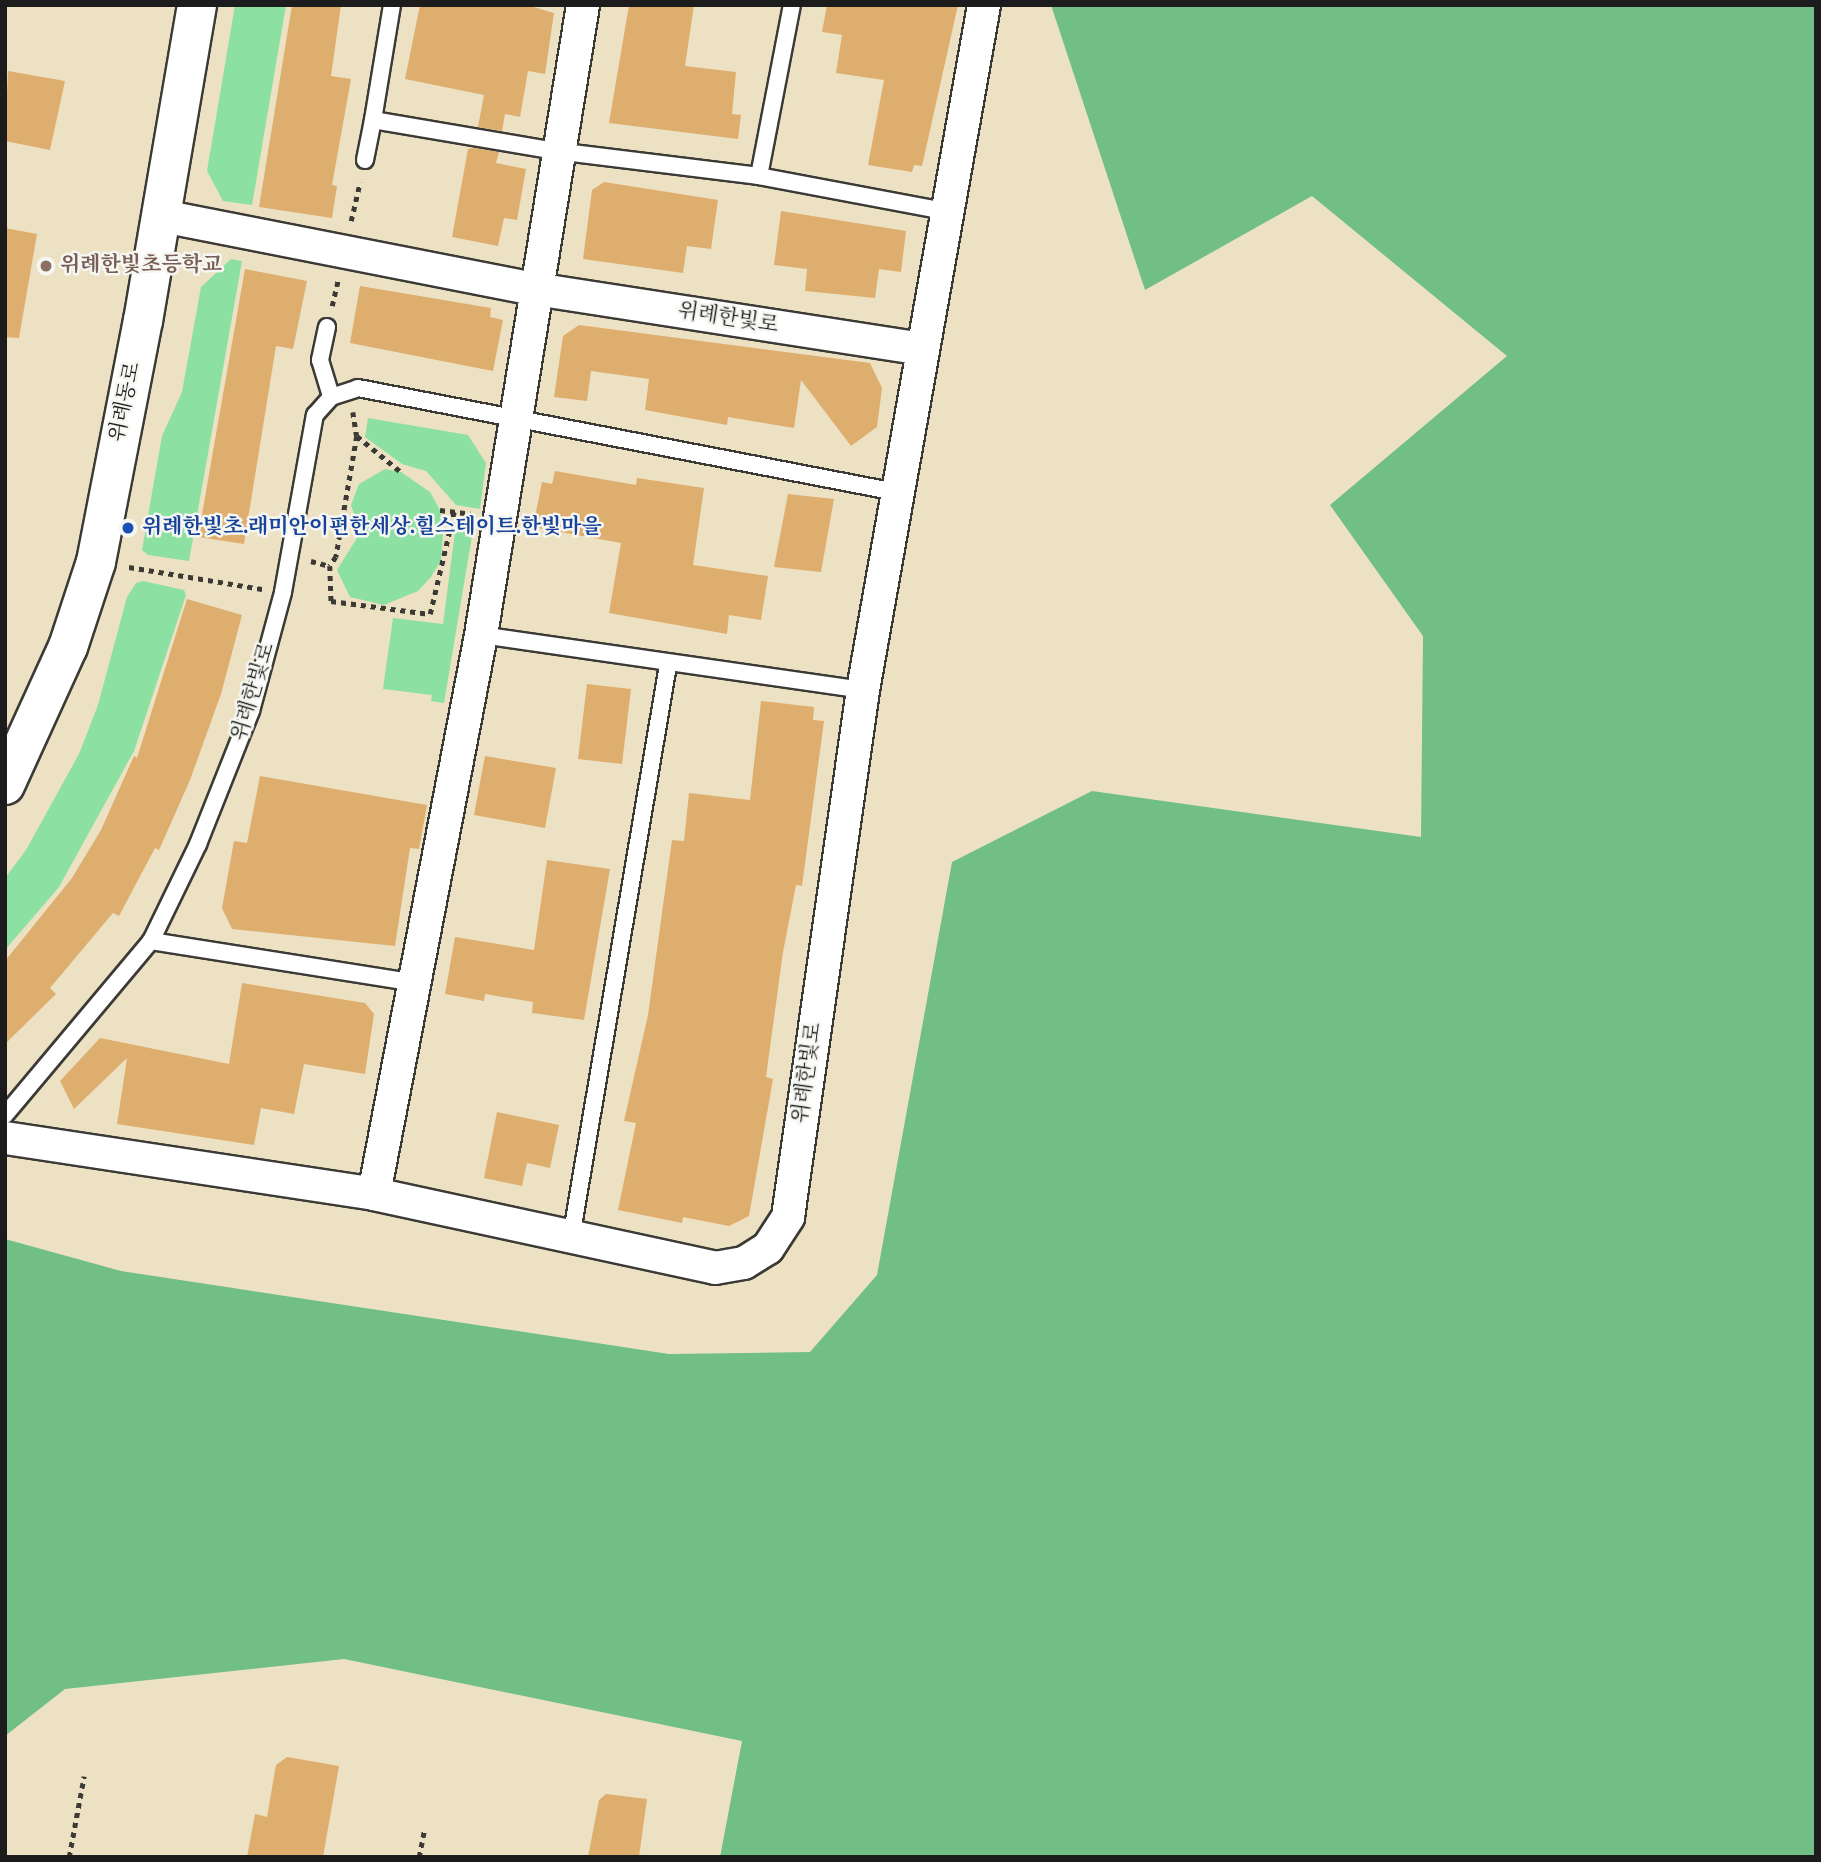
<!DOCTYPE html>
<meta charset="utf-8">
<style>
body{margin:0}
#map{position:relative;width:1821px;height:1862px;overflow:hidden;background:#ede1c3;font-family:"IM FELL English","Noto Serif KR",serif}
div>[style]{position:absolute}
.green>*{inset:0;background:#8ce0a1}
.forest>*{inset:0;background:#71be87}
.building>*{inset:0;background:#deae6e}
.path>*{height:4.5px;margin-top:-2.25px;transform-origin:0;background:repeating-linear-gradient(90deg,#3b3a35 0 5px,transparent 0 10px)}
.roads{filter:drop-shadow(2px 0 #3b3a35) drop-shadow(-2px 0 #3b3a35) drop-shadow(0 2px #3b3a35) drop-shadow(0 -2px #3b3a35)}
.service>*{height:16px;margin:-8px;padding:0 8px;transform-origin:8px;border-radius:8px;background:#fff}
.minor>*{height:32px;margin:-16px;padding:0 16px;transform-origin:16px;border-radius:16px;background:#fff}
.tertiary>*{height:38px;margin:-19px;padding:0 19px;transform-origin:19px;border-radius:19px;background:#fff}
.dots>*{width:19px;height:19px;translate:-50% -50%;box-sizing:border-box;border:4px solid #f6f6f2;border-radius:50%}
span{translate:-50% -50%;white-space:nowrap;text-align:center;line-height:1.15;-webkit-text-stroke:5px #f6f6f2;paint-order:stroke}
.education-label{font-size:21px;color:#785e54;font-weight:700}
.left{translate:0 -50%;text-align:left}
.street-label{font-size:21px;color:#1c1c1c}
.transit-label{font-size:21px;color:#164399;font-weight:700}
.frame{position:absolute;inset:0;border:7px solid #1c1c1c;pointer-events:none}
</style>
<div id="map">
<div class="green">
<div style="clip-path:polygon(235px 5px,286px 5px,252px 205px,223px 201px,207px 171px)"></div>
<div style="clip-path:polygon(231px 259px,242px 261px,189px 561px,148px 555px,142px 550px,162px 436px,182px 392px,201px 287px)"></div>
<div style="clip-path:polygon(368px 418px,468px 435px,486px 463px,480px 509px,456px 505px,426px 471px,402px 464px,365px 437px)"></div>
<div style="clip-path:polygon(385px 469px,401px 472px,430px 492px,440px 510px,443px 534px,441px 560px,431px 577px,418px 591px,384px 605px,350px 597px,337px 570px,360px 533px,351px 505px,359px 484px)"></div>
<div style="clip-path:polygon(456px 524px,469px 527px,472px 536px,444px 703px,431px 701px,432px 695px,383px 689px,393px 618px,443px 624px)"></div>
<div style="clip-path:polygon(143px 581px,184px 590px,186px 595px,134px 751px,59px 887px,5px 950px,5px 878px,26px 850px,79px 754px,98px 705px,127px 597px,136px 583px)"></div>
</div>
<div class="forest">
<div style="clip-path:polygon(1051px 5px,1816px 5px,1816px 1857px,720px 1857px,742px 1741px,344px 1659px,65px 1689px,5px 1736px,5px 1239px,121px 1271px,669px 1354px,810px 1352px,877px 1275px,952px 862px,1092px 791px,1421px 837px,1423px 636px,1330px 505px,1507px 356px,1312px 196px,1145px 290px)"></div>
</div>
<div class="building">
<div style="clip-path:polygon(292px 5px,341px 5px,331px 76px,351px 79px,332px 185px,337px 186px,332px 218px,259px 207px)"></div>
<div style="clip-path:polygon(420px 5px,527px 5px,554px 13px,545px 74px,528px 71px,520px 117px,505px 114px,502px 131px,478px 127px,484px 95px,405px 79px)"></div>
<div style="clip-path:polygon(629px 5px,694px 5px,685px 66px,736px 72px,732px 114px,741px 115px,738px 139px,609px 123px)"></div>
<div style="clip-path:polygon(827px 5px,958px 5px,922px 166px,914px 165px,912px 172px,868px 165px,884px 80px,836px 73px,842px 35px,822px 32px)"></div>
<div style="clip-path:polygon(8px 71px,65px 81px,50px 150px,5px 141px)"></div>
<div style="clip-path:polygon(474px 148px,499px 152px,496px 163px,526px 169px,517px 220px,504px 218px,498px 246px,452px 237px,468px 149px)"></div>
<div style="clip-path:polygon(604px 182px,718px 200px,711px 249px,687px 246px,683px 273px,583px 259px,592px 190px)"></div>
<div style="clip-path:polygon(781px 211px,906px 231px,901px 272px,879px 269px,875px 298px,805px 291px,807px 269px,774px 265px)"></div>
<div style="clip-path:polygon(5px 228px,37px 234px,19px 338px,5px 337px)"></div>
<div style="clip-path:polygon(245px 269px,307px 281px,293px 349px,276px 346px,244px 544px,198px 537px)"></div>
<div style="clip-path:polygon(360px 286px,491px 308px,490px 317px,503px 320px,493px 371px,350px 343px)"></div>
<div style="clip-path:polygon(579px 325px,870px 363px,882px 388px,877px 427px,851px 446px,801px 380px,794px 428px,728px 417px,727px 425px,645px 410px,649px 379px,591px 371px,587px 401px,554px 397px,563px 336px)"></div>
<div style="clip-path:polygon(555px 471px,636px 485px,637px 478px,704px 488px,693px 565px,768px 576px,761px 620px,729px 615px,727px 634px,609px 613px,621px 543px,533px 527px,542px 482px,552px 484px)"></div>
<div style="clip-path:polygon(788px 494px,834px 499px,821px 572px,774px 567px)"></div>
<div style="clip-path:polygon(187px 599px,242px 615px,221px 694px,190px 780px,159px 850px,155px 848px,119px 916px,113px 913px,50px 988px,56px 994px,5px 1044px,5px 961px,72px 878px,101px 830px,134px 756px,137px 758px)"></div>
<div style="clip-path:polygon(587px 684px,631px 689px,622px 764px,578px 759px)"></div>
<div style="clip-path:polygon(761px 701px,814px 707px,813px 720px,824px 721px,802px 886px,796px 885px,783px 952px,766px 1077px,773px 1079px,749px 1216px,729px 1226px,683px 1217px,682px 1223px,618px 1210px,636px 1123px,624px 1121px,648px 1015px,672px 840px,684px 841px,689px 793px,750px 800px)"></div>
<div style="clip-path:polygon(485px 756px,556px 768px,545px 828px,474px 815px)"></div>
<div style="clip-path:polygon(260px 776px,427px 805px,419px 849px,410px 848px,395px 946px,232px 929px,222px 908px,234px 841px,247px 843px)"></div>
<div style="clip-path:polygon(547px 860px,610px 869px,584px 1020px,532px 1013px,533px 1002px,485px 994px,484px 1001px,445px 994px,455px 937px,534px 950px)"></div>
<div style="clip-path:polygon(242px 983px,365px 1003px,374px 1014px,365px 1074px,304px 1064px,294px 1114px,261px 1108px,254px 1145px,117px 1124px,127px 1058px,74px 1109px,60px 1081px,100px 1038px,229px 1064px)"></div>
<div style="clip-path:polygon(497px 1112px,559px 1125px,550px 1168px,527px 1163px,522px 1186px,484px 1178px)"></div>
<div style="clip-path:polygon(287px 1757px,339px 1766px,323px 1857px,247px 1857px,255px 1814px,267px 1817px,276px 1765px)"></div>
<div style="clip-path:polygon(606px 1794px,647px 1799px,639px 1857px,588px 1857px,599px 1800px)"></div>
</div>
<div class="path">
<div style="left:351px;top:221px;width:40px;rotate:-77deg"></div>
<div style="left:332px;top:306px;width:26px;rotate:-77deg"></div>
<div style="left:353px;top:412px;width:24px;rotate:81deg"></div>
<div style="left:357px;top:436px;width:123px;rotate:99.8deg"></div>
<div style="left:336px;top:557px;width:11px;rotate:124deg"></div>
<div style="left:330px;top:566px;width:35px;rotate:88deg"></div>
<div style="left:331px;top:601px;width:100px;rotate:7.5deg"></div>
<div style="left:430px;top:614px;width:105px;rotate:-76.8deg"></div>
<div style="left:357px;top:436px;width:57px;rotate:39.3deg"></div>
<div style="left:440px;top:510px;width:31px;rotate:7deg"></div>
<div style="left:311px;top:561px;width:20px;rotate:15deg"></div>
<div style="left:129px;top:567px;width:135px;rotate:9.4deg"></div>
<div style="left:69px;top:1857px;width:82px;rotate:-79.5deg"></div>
<div style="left:419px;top:1857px;width:26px;rotate:-79deg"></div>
</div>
<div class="roads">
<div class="service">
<div style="left:392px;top:5px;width:117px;rotate:99.4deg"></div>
<div style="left:373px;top:120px;width:186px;rotate:9.6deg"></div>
<div style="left:556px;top:151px;width:205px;rotate:7deg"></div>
<div style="left:759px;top:176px;width:188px;rotate:10.7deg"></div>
<div style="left:365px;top:160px;width:41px;rotate:-78.7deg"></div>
<div style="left:759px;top:176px;width:174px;rotate:-79.1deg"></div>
<div style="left:327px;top:327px;width:34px;rotate:102deg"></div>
<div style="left:320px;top:360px;width:39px;rotate:73deg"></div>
<div style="left:481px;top:635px;width:386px;rotate:8.2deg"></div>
<div style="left:151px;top:941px;width:267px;rotate:9deg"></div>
<div style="left:5px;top:1115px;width:227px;rotate:-50deg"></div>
<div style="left:151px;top:941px;width:108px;rotate:-64.1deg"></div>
<div style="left:198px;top:844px;width:143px;rotate:-68.3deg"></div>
<div style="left:251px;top:711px;width:123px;rotate:-74.9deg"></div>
<div style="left:283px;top:592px;width:180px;rotate:-79.8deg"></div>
<div style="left:315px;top:415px;width:24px;rotate:-48deg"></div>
<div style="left:331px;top:397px;width:28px;rotate:-18deg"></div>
<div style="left:358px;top:388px;width:548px;rotate:10.94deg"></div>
<div style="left:571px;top:1238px;width:581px;rotate:-80.39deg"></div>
</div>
<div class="minor">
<div style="left:162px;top:216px;width:380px;rotate:11.1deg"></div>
<div style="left:535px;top:289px;width:391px;rotate:8.8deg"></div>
<div style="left:5px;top:1138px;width:373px;rotate:8.6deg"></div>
<div style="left:374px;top:1194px;width:349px;rotate:12.2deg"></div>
<div style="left:715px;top:1268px;width:29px;rotate:-10deg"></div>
<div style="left:744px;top:1263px;width:28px;rotate:-32deg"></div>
<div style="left:768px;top:1248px;width:37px;rotate:-57deg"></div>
<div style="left:788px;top:1217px;width:532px;rotate:-81.9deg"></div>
<div style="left:863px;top:690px;width:696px;rotate:-79.98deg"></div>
<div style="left:374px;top:1194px;width:569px;rotate:-79.16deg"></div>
<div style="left:481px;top:635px;width:638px;rotate:-80.8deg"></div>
</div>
<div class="tertiary">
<div style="left:5px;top:785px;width:152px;rotate:-65.5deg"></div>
<div style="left:68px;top:647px;width:89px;rotate:-71.8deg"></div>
<div style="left:96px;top:562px;width:246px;rotate:-79deg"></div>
<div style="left:143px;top:321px;width:321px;rotate:-80.3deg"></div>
</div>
</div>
<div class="dots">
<div style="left:46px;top:266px;background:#8d6e63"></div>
<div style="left:128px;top:528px;background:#1a4fb4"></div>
</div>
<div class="education-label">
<span class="left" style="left:60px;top:266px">위례한빛초등학교</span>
</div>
<div class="street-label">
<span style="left:728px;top:319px;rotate:9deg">위례한빛로</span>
<span style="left:126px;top:402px;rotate:-78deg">위례동로</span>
<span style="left:254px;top:692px;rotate:-73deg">위례한빛로</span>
<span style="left:808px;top:1073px;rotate:-82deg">위례한빛로</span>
</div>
<div class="transit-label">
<span class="left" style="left:142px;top:528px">위례한빛초.래미안이편한세상.힐스테이트.한빛마을</span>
</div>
<div class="frame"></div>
</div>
